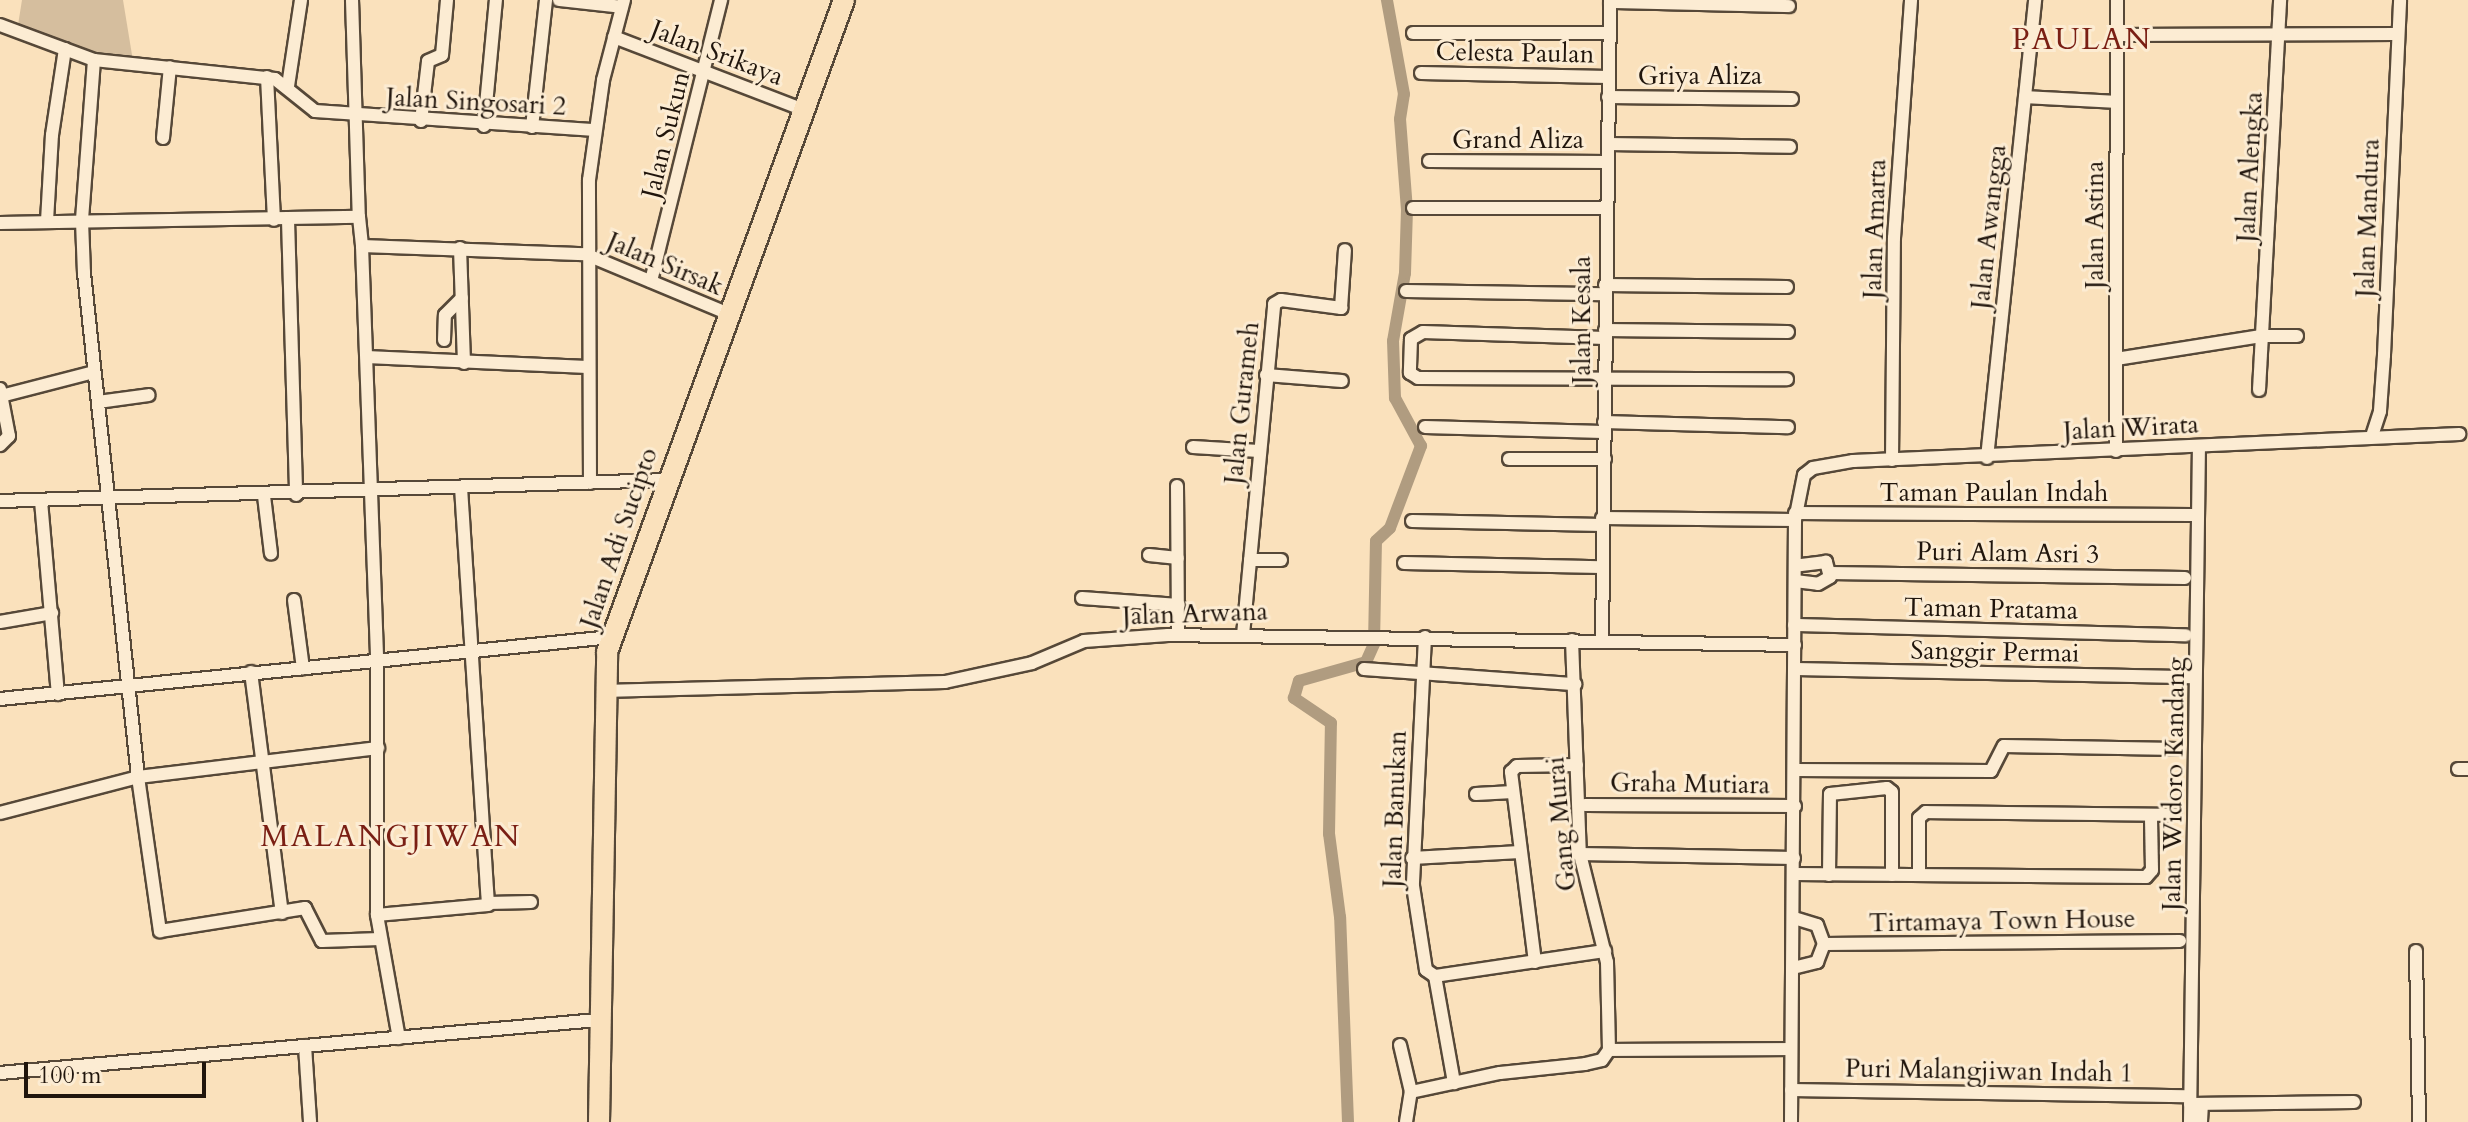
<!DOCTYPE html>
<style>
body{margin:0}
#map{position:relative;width:2468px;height:1122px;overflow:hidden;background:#fae1bc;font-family:Cardo,serif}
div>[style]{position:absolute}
.green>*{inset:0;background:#d5be9e}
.canal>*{height:12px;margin:-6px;padding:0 6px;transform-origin:6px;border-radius:6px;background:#b09c80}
.roads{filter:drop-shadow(2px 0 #564838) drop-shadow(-2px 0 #564838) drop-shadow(0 2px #564838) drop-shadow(0 -2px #564838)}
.minor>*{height:12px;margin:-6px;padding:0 6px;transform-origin:6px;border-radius:6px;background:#fcecd3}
.trunk>*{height:20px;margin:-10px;padding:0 10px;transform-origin:10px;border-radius:10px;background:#fae1bc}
span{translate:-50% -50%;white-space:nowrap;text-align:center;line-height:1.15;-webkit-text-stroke:6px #fcecd3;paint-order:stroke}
.street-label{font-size:26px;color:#20150c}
.quarter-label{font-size:30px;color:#7a1f14;letter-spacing:2px}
.scale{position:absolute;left:24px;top:1062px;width:182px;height:36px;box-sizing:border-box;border:4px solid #20150c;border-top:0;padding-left:10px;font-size:24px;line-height:28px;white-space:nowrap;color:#20150c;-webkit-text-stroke:6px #fcecd3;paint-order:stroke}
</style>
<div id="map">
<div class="green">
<div style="clip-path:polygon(22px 0,123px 0,133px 61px,87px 53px,18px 25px)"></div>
</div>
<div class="canal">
<div style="left:1348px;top:1122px;width:205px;rotate:-92.2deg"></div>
<div style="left:1340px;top:917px;width:84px;rotate:-97.5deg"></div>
<div style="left:1329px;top:834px;width:111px;rotate:-89deg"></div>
<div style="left:1331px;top:723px;width:45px;rotate:-146deg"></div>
<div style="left:1294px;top:698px;width:18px;rotate:-74deg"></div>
<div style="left:1299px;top:681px;width:70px;rotate:-15.8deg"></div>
<div style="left:1366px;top:662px;width:20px;rotate:-66deg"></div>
<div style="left:1374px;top:644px;width:103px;rotate:-88.9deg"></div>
<div style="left:1376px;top:541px;width:19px;rotate:-43deg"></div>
<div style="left:1390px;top:528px;width:88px;rotate:-69.3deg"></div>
<div style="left:1421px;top:446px;width:55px;rotate:-118.4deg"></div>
<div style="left:1395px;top:398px;width:57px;rotate:-92deg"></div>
<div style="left:1393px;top:341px;width:69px;rotate:-80deg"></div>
<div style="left:1405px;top:273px;width:63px;rotate:-88.2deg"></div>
<div style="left:1407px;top:210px;width:91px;rotate:-94.4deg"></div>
<div style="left:1400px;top:119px;width:25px;rotate:-81deg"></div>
<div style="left:1404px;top:94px;width:96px;rotate:-100.3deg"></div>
</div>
<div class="roads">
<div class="minor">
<div style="left:352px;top:0;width:217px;rotate:88.2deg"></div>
<div style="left:559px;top:0;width:63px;rotate:6.3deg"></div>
<div style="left:1610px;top:2px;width:179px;rotate:1.3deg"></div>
<div style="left:0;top:25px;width:100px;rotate:20.4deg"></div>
<div style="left:94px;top:60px;width:182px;rotate:6deg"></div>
<div style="left:275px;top:79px;width:51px;rotate:38.7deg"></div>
<div style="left:315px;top:111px;width:281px;rotate:3.9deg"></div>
<div style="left:1413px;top:33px;width:196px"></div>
<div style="left:2117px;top:35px;width:280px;rotate:-0.2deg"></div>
<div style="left:614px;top:37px;width:204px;rotate:21deg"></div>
<div style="left:94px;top:60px;width:161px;rotate:94.3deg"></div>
<div style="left:82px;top:221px;width:52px;rotate:87.8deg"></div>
<div style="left:84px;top:273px;width:507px;rotate:83.88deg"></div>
<div style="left:138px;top:777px;width:156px;rotate:81.9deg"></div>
<div style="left:160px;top:931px;width:147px;rotate:-9deg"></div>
<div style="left:305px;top:908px;width:37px;rotate:63deg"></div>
<div style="left:322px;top:941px;width:58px;rotate:-2deg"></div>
<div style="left:1421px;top:73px;width:187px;rotate:1.2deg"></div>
<div style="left:267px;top:77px;width:143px;rotate:87.2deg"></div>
<div style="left:288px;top:86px;width:87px;rotate:-81.4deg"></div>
<div style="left:1608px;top:97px;width:184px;rotate:0.6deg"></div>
<div style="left:2025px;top:97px;width:92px;rotate:3.1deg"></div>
<div style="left:421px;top:121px;width:60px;rotate:-83.3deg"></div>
<div style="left:428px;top:61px;width:15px;rotate:-23deg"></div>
<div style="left:442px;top:55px;width:55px;rotate:-84.8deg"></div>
<div style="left:484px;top:126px;width:127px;rotate:-84.6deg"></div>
<div style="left:532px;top:127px;width:128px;rotate:-83.7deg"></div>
<div style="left:163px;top:138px;width:71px;rotate:-84.4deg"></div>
<div style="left:1608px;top:144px;width:182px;rotate:0.9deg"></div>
<div style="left:1429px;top:161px;width:178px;rotate:0.3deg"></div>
<div style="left:1413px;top:208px;width:192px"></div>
<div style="left:288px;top:220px;width:275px;rotate:88.3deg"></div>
<div style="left:47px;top:221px;width:86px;rotate:-86.7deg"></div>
<div style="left:52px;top:135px;width:87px;rotate:-81.4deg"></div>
<div style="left:0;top:223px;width:359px;rotate:-1deg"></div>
<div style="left:359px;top:217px;width:29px;rotate:84deg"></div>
<div style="left:362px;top:246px;width:223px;rotate:2.1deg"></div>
<div style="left:362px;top:246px;width:413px;rotate:87.9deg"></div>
<div style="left:377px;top:659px;width:256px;rotate:90deg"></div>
<div style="left:377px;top:915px;width:125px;rotate:79.9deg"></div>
<div style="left:460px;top:248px;width:115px;rotate:88deg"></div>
<div style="left:585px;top:254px;width:156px;rotate:22.6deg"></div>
<div style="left:651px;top:281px;width:290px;rotate:-76deg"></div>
<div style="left:1605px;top:285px;width:182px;rotate:0.6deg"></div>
<div style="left:1406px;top:291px;width:199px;rotate:0.9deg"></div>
<div style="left:1605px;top:330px;width:183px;rotate:0.6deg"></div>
<div style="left:1605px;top:338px;width:182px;rotate:-178.1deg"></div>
<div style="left:1423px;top:332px;width:14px;rotate:150deg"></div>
<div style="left:1411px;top:339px;width:34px;rotate:92deg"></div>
<div style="left:1410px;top:373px;width:9px;rotate:32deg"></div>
<div style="left:1418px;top:378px;width:369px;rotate:0.2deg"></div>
<div style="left:444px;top:340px;width:25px;rotate:-88deg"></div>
<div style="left:445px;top:315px;width:24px;rotate:-45deg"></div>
<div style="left:367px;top:357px;width:220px;rotate:2.6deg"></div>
<div style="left:2116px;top:359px;width:147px;rotate:-9deg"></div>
<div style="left:2261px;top:336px;width:36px"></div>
<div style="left:1266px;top:375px;width:76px;rotate:4.5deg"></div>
<div style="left:0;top:389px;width:48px;rotate:79.2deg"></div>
<div style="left:9px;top:436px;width:13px;rotate:135deg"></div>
<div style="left:2259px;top:390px;width:391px;rotate:-86.9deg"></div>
<div style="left:1px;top:396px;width:96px;rotate:-14.5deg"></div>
<div style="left:98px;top:402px;width:51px;rotate:-7.8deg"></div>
<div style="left:1604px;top:422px;width:184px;rotate:1.6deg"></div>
<div style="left:1425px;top:427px;width:178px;rotate:1.6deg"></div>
<div style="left:2372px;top:436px;width:26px;rotate:-72deg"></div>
<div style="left:2380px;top:411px;width:56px;rotate:-85.9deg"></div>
<div style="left:2384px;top:355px;width:355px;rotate:-87.4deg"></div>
<div style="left:1193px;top:447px;width:66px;rotate:3.5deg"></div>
<div style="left:2116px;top:451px;width:451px;rotate:-89.9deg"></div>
<div style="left:1987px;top:458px;width:461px;rotate:-84deg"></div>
<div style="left:1509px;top:459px;width:96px"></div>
<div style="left:1892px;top:460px;width:222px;rotate:-89.5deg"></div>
<div style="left:1894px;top:238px;width:239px;rotate:-85.9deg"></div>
<div style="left:590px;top:483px;width:303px;rotate:-90.2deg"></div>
<div style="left:589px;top:180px;width:101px;rotate:-82deg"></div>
<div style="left:603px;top:80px;width:83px;rotate:-75.3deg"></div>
<div style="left:1177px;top:486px;width:148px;rotate:89.6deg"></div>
<div style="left:264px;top:496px;width:58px;rotate:83.1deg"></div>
<div style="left:0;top:501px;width:667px;rotate:-1.8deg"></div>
<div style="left:41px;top:501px;width:194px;rotate:85deg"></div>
<div style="left:1795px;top:513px;width:397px;rotate:0.3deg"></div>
<div style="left:1602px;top:518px;width:193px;rotate:0.6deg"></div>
<div style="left:1412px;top:521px;width:190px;rotate:1.2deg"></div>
<div style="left:1149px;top:555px;width:29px;rotate:6deg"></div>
<div style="left:1250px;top:560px;width:31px"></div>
<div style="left:1404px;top:563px;width:197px;rotate:1.2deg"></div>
<div style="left:1830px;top:573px;width:355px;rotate:0.8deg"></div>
<div style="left:1795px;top:581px;width:23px;rotate:7deg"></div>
<div style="left:1818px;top:584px;width:14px;rotate:-30deg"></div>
<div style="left:1830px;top:577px;width:16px;rotate:-105deg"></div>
<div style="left:1826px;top:562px;width:31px;rotate:173deg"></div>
<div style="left:1082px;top:598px;width:97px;rotate:4.1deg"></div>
<div style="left:294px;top:600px;width:69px;rotate:82.5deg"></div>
<div style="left:0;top:622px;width:53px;rotate:-9.8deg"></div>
<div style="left:1794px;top:625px;width:392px;rotate:1.5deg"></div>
<div style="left:1243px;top:635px;width:332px;rotate:-84.6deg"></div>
<div style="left:1274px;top:304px;width:8px;rotate:-30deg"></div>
<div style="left:1281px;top:300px;width:61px;rotate:7.6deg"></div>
<div style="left:1341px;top:308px;width:58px;rotate:-86.1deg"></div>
<div style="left:1425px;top:637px;width:249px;rotate:92.8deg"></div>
<div style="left:1413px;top:886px;width:85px;rotate:81.2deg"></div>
<div style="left:1426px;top:970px;width:11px;rotate:34deg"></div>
<div style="left:1572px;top:640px;width:214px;rotate:87.9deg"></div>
<div style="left:1580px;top:854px;width:111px;rotate:76deg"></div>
<div style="left:1607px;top:962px;width:88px;rotate:88.7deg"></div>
<div style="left:1602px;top:640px;width:640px;rotate:-89.28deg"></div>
<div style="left:1364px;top:669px;width:212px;rotate:4.1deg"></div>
<div style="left:1796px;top:669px;width:397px;rotate:1.2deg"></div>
<div style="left:251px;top:672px;width:243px;rotate:82.7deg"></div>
<div style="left:603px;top:691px;width:342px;rotate:-1.5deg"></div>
<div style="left:945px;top:682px;width:89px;rotate:-12.3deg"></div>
<div style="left:1032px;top:663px;width:56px;rotate:-22.9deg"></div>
<div style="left:1084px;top:641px;width:84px;rotate:-4.1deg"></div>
<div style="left:1168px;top:635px;width:627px;rotate:0.91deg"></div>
<div style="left:0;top:699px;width:614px;rotate:-5.79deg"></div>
<div style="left:2458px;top:769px;width:10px"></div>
<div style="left:1794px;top:770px;width:197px;rotate:0.3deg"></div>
<div style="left:1991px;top:771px;width:28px;rotate:-63deg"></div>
<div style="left:2004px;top:746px;width:173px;rotate:1deg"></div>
<div style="left:1476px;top:794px;width:37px;rotate:-3deg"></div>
<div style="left:1585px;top:805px;width:210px;rotate:0.3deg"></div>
<div style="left:0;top:813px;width:143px;rotate:-14.6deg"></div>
<div style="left:138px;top:777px;width:242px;rotate:-6.9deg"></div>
<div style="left:1580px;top:854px;width:214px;rotate:1.1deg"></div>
<div style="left:1412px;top:858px;width:108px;rotate:-3.2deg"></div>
<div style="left:1794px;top:874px;width:352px;rotate:0.5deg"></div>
<div style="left:2146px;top:877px;width:9px;rotate:-49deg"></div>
<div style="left:2152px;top:870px;width:54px;rotate:-91.1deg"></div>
<div style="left:1829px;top:875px;width:81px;rotate:-89.3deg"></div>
<div style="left:1830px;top:794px;width:57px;rotate:-6deg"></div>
<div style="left:1887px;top:788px;width:6px;rotate:39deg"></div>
<div style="left:1892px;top:792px;width:83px;rotate:90deg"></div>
<div style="left:1919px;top:875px;width:57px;rotate:-90deg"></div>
<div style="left:1919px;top:818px;width:9px;rotate:-41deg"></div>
<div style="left:1926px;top:812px;width:249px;rotate:0.7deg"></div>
<div style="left:488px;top:903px;width:43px;rotate:-1.3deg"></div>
<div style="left:377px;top:915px;width:111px;rotate:-5.1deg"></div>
<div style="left:488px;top:905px;width:419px;rotate:-93.7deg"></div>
<div style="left:1824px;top:944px;width:356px;rotate:-0.5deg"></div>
<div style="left:2416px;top:951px;width:171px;rotate:89deg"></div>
<div style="left:1535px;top:962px;width:192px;rotate:-97.2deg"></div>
<div style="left:1511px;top:772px;width:8px;rotate:-45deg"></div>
<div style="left:1517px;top:766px;width:60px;rotate:-1deg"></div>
<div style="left:1793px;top:968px;width:25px;rotate:-14deg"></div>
<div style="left:1817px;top:962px;width:19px;rotate:-69deg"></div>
<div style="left:1824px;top:944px;width:20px;rotate:-110deg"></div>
<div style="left:1817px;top:925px;width:24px;rotate:-163deg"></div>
<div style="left:1435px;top:976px;width:172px;rotate:-8.4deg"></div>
<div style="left:1435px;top:976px;width:109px;rotate:79.9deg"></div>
<div style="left:1400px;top:1045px;width:48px;rotate:76.8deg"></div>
<div style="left:1411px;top:1092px;width:91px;rotate:-12.1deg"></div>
<div style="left:1500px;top:1073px;width:85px;rotate:-6deg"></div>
<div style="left:1585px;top:1064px;width:17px;rotate:-13deg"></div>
<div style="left:1602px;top:1060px;width:12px;rotate:-55deg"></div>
<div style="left:305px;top:1046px;width:76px;rotate:86.2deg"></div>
<div style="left:1609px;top:1050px;width:182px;rotate:-0.3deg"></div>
<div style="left:0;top:1073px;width:599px;rotate:-5.07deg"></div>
<div style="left:1791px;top:1090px;width:395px;rotate:0.9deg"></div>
<div style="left:2190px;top:1104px;width:164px;rotate:-0.7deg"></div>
<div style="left:1406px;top:1122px;width:30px;rotate:-81deg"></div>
<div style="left:1791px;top:1122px;width:602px;rotate:-89.62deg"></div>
<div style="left:1795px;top:520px;width:46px;rotate:-78.7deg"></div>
<div style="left:1804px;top:475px;width:11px;rotate:-38deg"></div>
<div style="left:1813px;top:468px;width:41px;rotate:-9.9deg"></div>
<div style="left:1853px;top:461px;width:607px;rotate:-2.55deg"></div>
<div style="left:2190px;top:1122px;width:676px;rotate:-89.24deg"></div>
<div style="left:2201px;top:1122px;width:18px;rotate:-87deg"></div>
</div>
<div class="trunk">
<div style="left:599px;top:1122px;width:470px;rotate:-89deg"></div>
<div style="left:607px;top:652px;width:694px;rotate:-70.02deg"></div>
</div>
</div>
<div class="street-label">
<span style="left:717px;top:53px;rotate:21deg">Jalan Srikaya</span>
<span style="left:1515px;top:53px;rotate:1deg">Celesta Paulan</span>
<span style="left:1700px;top:76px">Griya Aliza</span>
<span style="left:476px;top:102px;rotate:3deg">Jalan Singosari 2</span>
<span style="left:666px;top:135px;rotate:-76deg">Jalan Sukun</span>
<span style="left:1518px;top:140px">Grand Aliza</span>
<span style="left:2250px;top:167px;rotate:-87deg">Jalan Alengka</span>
<span style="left:2368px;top:218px;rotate:-88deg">Jalan Mandura</span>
<span style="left:2095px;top:225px;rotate:-90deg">Jalan Astina</span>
<span style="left:1989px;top:227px;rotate:-84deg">Jalan Awangga</span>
<span style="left:1875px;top:229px;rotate:-88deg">Jalan Amarta</span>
<span style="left:665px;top:264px;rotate:23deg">Jalan Sirsak</span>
<span style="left:1582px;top:320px;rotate:-90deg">Jalan Kesala</span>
<span style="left:1242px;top:403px;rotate:-84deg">Jalan Gurameh</span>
<span style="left:2131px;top:428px;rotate:-3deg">Jalan Wirata</span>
<span style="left:1994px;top:493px">Taman Paulan Indah</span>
<span style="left:619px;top:538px;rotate:-71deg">Jalan Adi Sucipto</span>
<span style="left:2008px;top:553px;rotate:1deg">Puri Alam Asri 3</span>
<span style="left:1991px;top:609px;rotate:1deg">Taman Pratama</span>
<span style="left:1195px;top:614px;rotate:-2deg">Jalan Arwana</span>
<span style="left:1995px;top:652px;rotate:1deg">Sanggir Permai</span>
<span style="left:1690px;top:784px;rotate:1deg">Graha Mutiara</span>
<span style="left:2174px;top:784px;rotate:-89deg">Jalan Widoro Kandang</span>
<span style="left:1395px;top:809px;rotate:-88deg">Jalan Banukan</span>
<span style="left:1561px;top:824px;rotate:-95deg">Gang Murai</span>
<span style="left:2002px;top:921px;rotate:-1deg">Tirtamaya Town House</span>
<span style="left:1989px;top:1071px;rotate:1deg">Puri Malangjiwan Indah 1</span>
</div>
<div class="quarter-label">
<span style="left:2082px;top:40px">PAULAN</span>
<span style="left:391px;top:837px">MALANGJIWAN</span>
</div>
<div class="scale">100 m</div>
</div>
